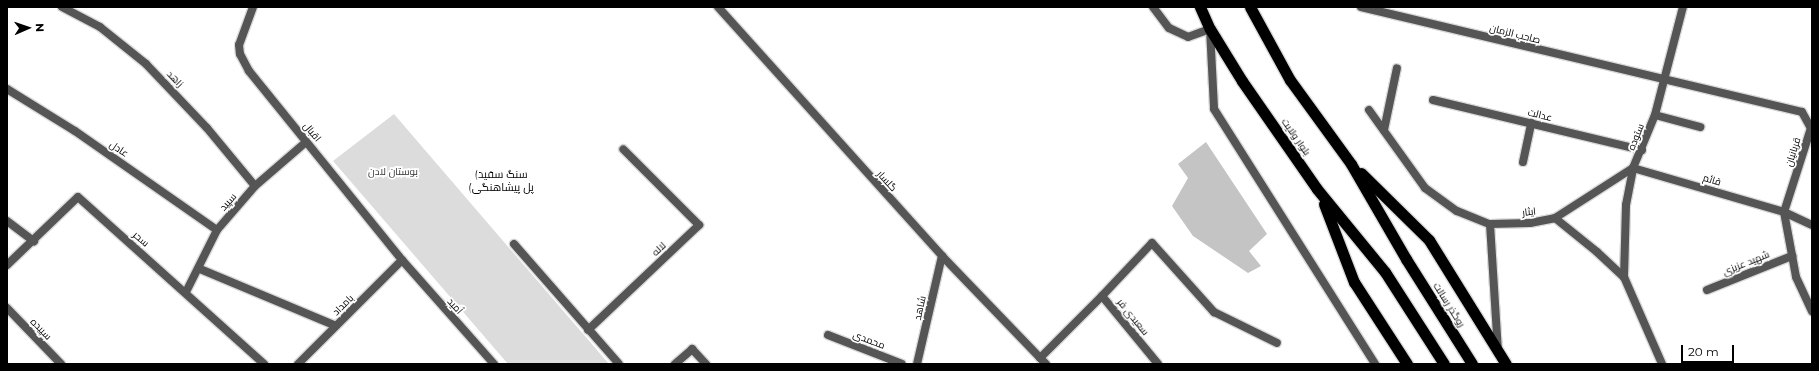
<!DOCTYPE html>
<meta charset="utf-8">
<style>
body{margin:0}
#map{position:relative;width:1819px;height:371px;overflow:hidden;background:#fff;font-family:Montserrat,Cairo,sans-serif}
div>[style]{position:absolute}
.green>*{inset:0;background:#dcdcdc}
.building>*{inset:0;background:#c4c4c4}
.roads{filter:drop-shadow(1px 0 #dbdbdb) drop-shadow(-1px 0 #dbdbdb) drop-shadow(0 1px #dbdbdb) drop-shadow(0 -1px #dbdbdb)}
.minor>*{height:8px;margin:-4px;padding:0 4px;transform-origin:4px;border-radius:4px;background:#555}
.trunk>*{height:11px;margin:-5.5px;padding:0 5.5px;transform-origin:5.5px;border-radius:5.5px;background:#000}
span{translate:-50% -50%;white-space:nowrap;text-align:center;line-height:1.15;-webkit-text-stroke:3.5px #fff;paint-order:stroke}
.street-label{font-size:10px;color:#000}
.park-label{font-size:10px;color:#333}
.neighbourhood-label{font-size:11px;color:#000}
.frame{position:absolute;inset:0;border:8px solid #000;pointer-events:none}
.north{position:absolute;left:8px;top:8px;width:40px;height:40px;-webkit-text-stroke:3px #fff;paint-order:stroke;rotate:88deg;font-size:11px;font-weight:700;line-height:16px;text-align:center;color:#000}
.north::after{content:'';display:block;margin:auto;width:14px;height:18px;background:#000;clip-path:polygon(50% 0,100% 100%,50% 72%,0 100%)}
.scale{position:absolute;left:1681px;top:345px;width:53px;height:18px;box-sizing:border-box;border:2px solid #000;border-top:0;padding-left:5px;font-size:12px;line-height:14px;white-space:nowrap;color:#000;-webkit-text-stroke:3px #fff;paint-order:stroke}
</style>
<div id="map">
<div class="green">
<div style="clip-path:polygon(394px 114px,609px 364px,508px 364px,333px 161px)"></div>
</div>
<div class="building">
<div style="clip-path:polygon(1206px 142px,1267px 234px,1249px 251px,1261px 266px,1248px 273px,1193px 236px,1172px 206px,1188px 178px,1178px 164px)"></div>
</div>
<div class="roads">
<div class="minor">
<div style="left:62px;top:7px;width:43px;rotate:27.8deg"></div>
<div style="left:100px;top:27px;width:59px;rotate:38.8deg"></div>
<div style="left:146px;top:64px;width:88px;rotate:46.4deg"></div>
<div style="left:207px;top:128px;width:75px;rotate:50.4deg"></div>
<div style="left:253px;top:7px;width:40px;rotate:110.2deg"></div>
<div style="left:239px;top:45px;width:9px;rotate:84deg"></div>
<div style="left:240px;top:54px;width:19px;rotate:62deg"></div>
<div style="left:249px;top:71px;width:243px;rotate:51deg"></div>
<div style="left:402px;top:260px;width:139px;rotate:48.5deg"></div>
<div style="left:718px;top:7px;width:335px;rotate:48deg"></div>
<div style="left:942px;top:256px;width:150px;rotate:46.1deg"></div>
<div style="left:1153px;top:7px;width:26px;rotate:53deg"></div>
<div style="left:1169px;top:28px;width:21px;rotate:25deg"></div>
<div style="left:1188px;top:37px;width:23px;rotate:-20deg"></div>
<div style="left:1210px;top:29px;width:80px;rotate:87.1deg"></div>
<div style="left:1214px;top:109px;width:302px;rotate:57.7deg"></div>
<div style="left:1361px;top:7px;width:453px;rotate:13.4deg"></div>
<div style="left:1802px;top:112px;width:18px;rotate:61deg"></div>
<div style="left:1811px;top:128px;width:88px;rotate:107.8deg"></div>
<div style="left:1784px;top:212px;width:66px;rotate:79.5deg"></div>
<div style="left:1796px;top:277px;width:38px;rotate:65deg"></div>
<div style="left:7px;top:89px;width:80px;rotate:31.7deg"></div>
<div style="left:75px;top:131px;width:173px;rotate:34.9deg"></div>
<div style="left:1433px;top:100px;width:215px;rotate:13.5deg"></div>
<div style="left:1369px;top:110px;width:96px;rotate:54.3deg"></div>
<div style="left:1425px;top:188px;width:39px;rotate:36deg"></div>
<div style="left:1457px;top:211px;width:35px;rotate:22deg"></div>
<div style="left:1490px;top:224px;width:40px;rotate:-1.4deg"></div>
<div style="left:1530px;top:223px;width:25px;rotate:-11deg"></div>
<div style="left:1555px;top:218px;width:54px;rotate:39deg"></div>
<div style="left:1597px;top:252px;width:37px;rotate:43deg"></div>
<div style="left:1624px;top:277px;width:95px;rotate:66.4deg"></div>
<div style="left:1655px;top:115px;width:47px;rotate:14.9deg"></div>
<div style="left:1384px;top:130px;width:63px;rotate:-78.2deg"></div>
<div style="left:1523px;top:162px;width:40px;rotate:-78deg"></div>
<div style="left:1555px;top:218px;width:93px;rotate:-32.7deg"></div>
<div style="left:1633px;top:168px;width:157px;rotate:16.2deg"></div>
<div style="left:1784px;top:212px;width:31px;rotate:25deg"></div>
<div style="left:7px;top:221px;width:34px;rotate:37deg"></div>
<div style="left:1490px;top:224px;width:126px;rotate:86.4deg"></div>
<div style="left:514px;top:244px;width:159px;rotate:48.8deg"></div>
<div style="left:7px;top:265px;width:98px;rotate:-43.8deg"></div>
<div style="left:78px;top:197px;width:250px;rotate:41.9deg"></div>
<div style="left:200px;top:269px;width:147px;rotate:22.7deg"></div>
<div style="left:1624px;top:277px;width:72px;rotate:-88.4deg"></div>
<div style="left:1626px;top:205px;width:38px;rotate:-79deg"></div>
<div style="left:1633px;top:168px;width:57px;rotate:-67.5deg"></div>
<div style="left:1655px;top:115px;width:112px;rotate:-75.5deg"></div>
<div style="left:1707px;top:290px;width:92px;rotate:-21.8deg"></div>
<div style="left:186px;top:292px;width:69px;rotate:-63.4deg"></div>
<div style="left:217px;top:230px;width:58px;rotate:-49.2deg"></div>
<div style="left:255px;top:186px;width:67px;rotate:-40.8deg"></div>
<div style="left:1102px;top:296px;width:73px;rotate:-46.7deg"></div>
<div style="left:1152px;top:243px;width:93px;rotate:48.1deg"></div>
<div style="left:1214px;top:312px;width:70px;rotate:26.2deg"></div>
<div style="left:7px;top:308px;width:78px;rotate:46deg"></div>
<div style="left:588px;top:330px;width:153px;rotate:-43.4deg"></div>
<div style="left:699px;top:225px;width:107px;rotate:-135deg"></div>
<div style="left:828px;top:335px;width:79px;rotate:21.4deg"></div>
<div style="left:1040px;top:358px;width:88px;rotate:-45deg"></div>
<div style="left:1102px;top:296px;width:88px;rotate:50.5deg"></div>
<div style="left:298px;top:364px;width:147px;rotate:-45deg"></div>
<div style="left:675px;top:364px;width:23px;rotate:-41deg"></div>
<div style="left:692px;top:349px;width:21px;rotate:47deg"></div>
<div style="left:917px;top:364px;width:111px;rotate:-77deg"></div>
</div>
<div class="trunk">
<div style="left:1200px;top:7px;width:24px;rotate:66deg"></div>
<div style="left:1210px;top:29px;width:61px;rotate:58.4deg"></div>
<div style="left:1242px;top:81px;width:131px;rotate:55.2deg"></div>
<div style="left:1317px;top:189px;width:107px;rotate:50.7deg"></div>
<div style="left:1385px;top:272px;width:109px;rotate:57.3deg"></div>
<div style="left:1250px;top:7px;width:83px;rotate:61.3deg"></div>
<div style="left:1290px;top:80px;width:104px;rotate:54deg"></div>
<div style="left:1351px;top:164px;width:110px;rotate:59.9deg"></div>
<div style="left:1406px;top:259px;width:124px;rotate:57.8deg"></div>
<div style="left:1361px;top:173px;width:95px;rotate:44.6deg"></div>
<div style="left:1429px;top:240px;width:146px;rotate:58.2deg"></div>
<div style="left:1324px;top:204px;width:84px;rotate:69deg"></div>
<div style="left:1354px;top:282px;width:98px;rotate:57.1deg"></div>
</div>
</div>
<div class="street-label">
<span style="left:1515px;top:34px;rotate:14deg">صاحب الزمان</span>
<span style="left:175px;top:79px;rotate:46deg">زاهد</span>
<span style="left:1540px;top:115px;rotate:14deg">عدالت</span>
<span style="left:312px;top:132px;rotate:50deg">اقبال</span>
<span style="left:1296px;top:137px;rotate:55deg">بلوار ولایت</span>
<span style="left:1636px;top:137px;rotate:-68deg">ستوده</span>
<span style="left:119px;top:149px;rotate:34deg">عادل</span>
<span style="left:1793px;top:152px;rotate:-72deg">قربانیان</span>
<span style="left:1712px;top:180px;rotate:16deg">قائم</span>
<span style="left:887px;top:181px;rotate:48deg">گلسار</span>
<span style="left:228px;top:202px;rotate:-49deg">سپید</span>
<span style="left:1529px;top:212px;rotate:-6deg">ایثار</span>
<span style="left:141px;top:239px;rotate:41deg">سحر</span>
<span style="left:659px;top:249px;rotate:-43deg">لاله</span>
<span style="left:1746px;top:263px;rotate:-22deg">شهید عزیزی</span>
<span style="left:343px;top:305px;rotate:-45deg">بامداد</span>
<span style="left:1449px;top:305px;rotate:58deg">روگذر رسالت</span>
<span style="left:455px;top:306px;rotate:48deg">اُمید</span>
<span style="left:920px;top:308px;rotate:-77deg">شاهد</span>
<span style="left:1133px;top:317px;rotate:51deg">سعیدی فر</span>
<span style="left:41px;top:329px;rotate:46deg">سپیده</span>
<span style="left:869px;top:340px;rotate:21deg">محمدی</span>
</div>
<div class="park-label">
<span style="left:393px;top:172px">بوستان لادن</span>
</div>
<div class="neighbourhood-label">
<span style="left:501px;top:181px">(سنگ سفید<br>(پل پیشاهنگی</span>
</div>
<div class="frame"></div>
<div class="north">N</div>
<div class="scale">20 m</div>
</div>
